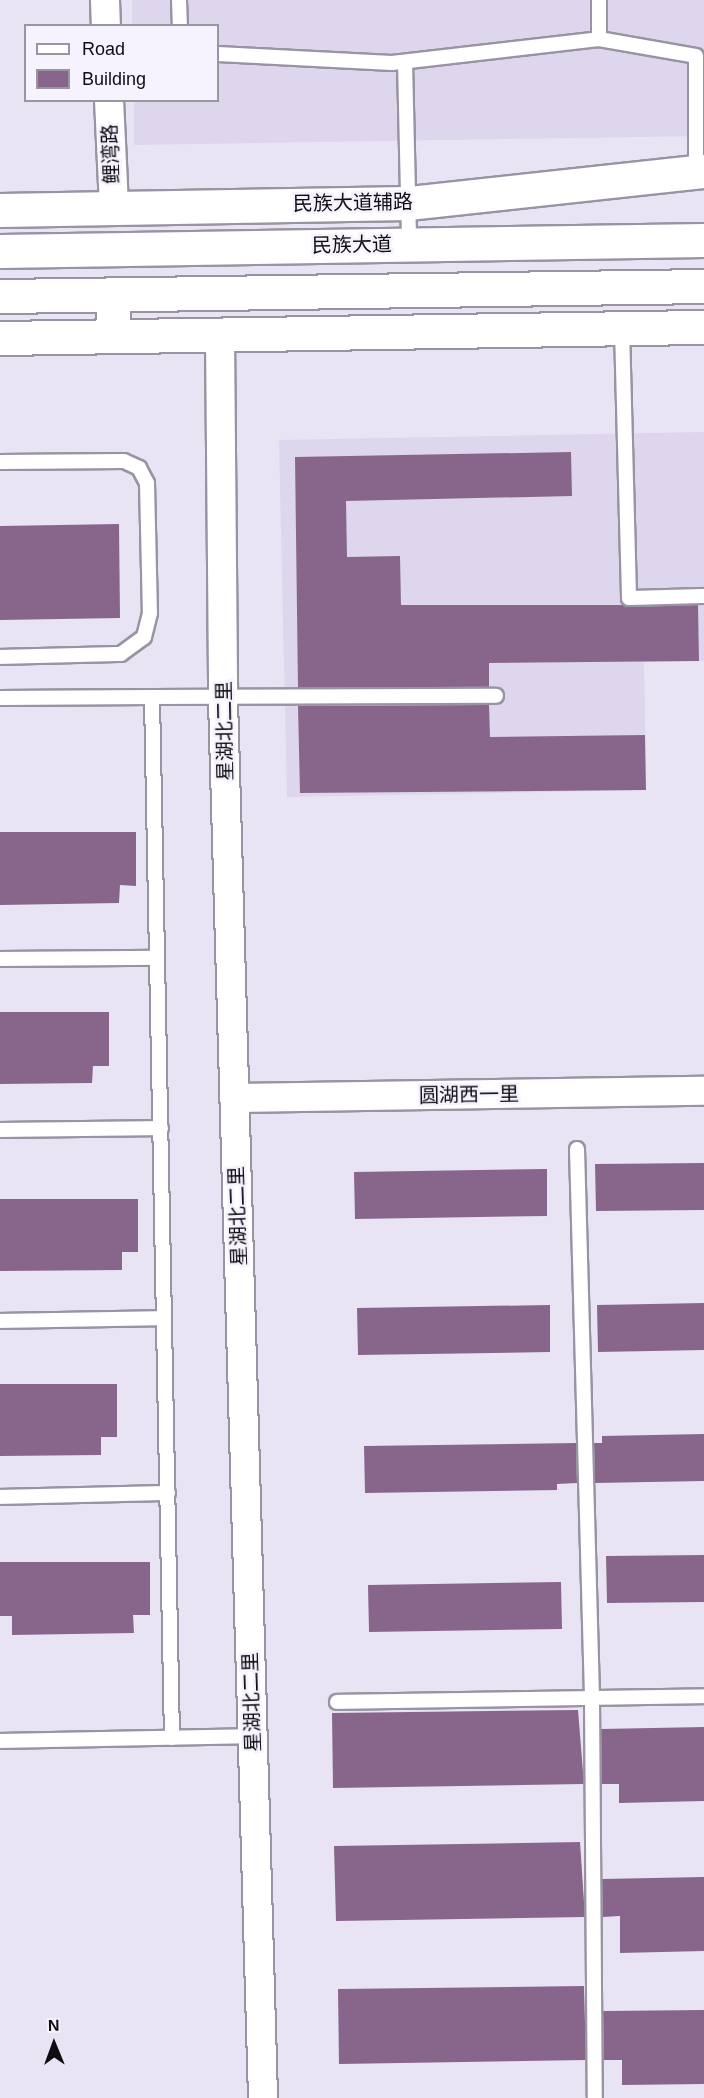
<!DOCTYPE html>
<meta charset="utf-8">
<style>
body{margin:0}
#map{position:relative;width:704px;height:2098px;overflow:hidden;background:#e9e4f4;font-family:Helvetica,"Noto Sans SC",sans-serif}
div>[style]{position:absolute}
.built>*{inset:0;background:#ded6ed}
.building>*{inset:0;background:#88668b}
.roads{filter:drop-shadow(2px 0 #9993a2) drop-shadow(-2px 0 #9993a2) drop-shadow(0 2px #9993a2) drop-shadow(0 -2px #9993a2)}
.lane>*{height:14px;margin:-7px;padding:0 7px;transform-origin:7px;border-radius:7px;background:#fff}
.street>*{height:28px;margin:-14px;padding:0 14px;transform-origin:14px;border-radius:14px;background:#fff}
.secondary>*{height:33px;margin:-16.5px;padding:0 16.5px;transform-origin:16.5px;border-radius:16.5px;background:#fff}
.highway>*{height:33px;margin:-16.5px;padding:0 16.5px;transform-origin:16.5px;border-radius:16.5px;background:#fff}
span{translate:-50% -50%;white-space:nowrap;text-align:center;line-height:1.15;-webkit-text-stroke:5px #f6f2fe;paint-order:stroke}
.street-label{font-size:20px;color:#0f0d12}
.legend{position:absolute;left:24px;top:24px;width:195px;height:78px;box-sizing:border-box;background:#f6f2fe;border:2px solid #9a96a0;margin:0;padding:8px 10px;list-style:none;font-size:18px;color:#0f0d12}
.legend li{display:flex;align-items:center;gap:12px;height:30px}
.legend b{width:30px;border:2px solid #9a96a0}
.north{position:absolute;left:24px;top:2014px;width:60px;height:60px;-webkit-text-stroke:4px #f6f2fe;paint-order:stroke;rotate:359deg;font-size:16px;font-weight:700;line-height:24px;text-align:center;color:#0f0d12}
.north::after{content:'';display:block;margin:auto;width:21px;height:27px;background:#0f0d12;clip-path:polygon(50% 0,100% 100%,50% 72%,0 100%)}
</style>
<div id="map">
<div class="built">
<div style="clip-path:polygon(132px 0,704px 0,704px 136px,134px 145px,134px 101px,218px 100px,218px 26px,132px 25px)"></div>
<div style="clip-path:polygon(704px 432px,704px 661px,644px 662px,646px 790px,287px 797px,279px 440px)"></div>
</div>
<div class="building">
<div style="clip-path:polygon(571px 452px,572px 496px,346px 501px,347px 557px,400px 556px,401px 605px,698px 605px,699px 661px,489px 663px,489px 687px,298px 688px,295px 457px)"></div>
<div style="clip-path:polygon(119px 524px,120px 618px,0 620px,0 526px)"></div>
<div style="clip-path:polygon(489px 705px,490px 737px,645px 735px,646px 790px,300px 793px,298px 706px)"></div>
<div style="clip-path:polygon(0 832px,136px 832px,136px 886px,120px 885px,119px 903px,0 905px)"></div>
<div style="clip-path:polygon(0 1012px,109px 1012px,109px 1066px,93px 1066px,92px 1083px,0 1084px)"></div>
<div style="clip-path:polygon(704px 1163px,704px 1210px,596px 1211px,595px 1164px)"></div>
<div style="clip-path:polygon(547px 1169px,547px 1216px,355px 1219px,354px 1172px)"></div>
<div style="clip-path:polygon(0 1199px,138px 1199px,138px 1252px,122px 1252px,122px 1270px,0 1271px)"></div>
<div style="clip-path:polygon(704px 1303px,704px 1350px,598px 1352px,597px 1305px)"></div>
<div style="clip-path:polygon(550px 1305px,550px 1352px,358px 1355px,357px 1308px)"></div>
<div style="clip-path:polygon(0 1384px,117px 1384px,117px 1437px,101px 1437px,101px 1455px,0 1456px)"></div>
<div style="clip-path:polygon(704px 1434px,704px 1481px,595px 1483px,594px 1443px,602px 1443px,602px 1436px)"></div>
<div style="clip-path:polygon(576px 1443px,577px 1483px,557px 1484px,557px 1490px,365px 1493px,364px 1446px)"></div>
<div style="clip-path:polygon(704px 1555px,704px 1602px,607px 1603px,606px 1556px)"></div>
<div style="clip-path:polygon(0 1562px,150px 1562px,150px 1615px,133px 1615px,134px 1633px,12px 1635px,12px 1616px,0 1616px)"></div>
<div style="clip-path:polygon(561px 1582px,562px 1629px,369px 1632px,368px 1585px)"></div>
<div style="clip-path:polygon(578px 1710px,584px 1784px,333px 1788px,332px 1713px)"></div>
<div style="clip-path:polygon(704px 1727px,704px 1801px,619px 1803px,619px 1784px,602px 1784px,601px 1729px)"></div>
<div style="clip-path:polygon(580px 1842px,585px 1917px,336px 1921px,334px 1846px)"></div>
<div style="clip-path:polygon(704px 1877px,704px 1951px,620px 1953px,620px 1916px,603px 1917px,602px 1879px)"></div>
<div style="clip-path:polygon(584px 1986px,586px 2060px,339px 2064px,338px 1989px)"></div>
<div style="clip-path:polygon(704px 2010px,704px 2084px,622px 2085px,622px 2060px,604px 2060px,603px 2011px)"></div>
</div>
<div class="roads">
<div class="lane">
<div style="left:179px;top:0;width:26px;rotate:88deg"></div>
<div style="left:599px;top:0;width:39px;rotate:90deg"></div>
<div style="left:599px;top:39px;width:98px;rotate:9.9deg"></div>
<div style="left:696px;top:56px;width:115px;rotate:90deg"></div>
<div style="left:218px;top:54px;width:174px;rotate:3deg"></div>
<div style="left:392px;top:63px;width:208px;rotate:-6.6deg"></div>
<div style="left:405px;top:62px;width:183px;rotate:88.7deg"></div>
<div style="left:622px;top:329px;width:269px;rotate:88.5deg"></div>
<div style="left:629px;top:598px;width:75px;rotate:-1.5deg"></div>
<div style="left:0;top:462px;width:124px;rotate:-0.5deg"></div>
<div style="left:124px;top:461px;width:17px;rotate:25deg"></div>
<div style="left:139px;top:468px;width:17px;rotate:62deg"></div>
<div style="left:147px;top:483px;width:130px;rotate:88.7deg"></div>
<div style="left:150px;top:613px;width:25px;rotate:104deg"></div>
<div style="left:144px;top:637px;width:29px;rotate:144deg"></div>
<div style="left:121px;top:654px;width:121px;rotate:178.6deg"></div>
<div style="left:152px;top:697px;width:344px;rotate:-0.2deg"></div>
<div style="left:0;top:698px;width:152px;rotate:-0.4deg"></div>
<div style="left:152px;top:697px;width:1041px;rotate:88.9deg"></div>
<div style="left:0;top:959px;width:155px;rotate:-0.4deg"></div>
<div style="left:0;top:1130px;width:161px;rotate:-0.7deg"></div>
<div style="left:577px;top:1149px;width:549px;rotate:88.43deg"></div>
<div style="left:592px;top:1698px;width:400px;rotate:89.6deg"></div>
<div style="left:0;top:1321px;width:164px;rotate:-1deg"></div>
<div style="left:0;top:1497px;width:168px;rotate:-1.4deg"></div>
<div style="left:337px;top:1702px;width:367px;rotate:-0.9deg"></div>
<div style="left:0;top:1741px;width:253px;rotate:-1.1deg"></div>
</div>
<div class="street">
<div style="left:105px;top:0;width:26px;rotate:88deg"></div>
<div style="left:109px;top:100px;width:108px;rotate:87.3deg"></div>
<div style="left:220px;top:335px;width:365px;rotate:89.5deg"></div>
<div style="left:223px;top:700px;width:1399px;rotate:88.36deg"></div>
<div style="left:235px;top:1098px;width:469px;rotate:-0.9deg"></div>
</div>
<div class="secondary">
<div style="left:0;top:210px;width:408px;rotate:-1deg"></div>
<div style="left:408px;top:203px;width:298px;rotate:-6.2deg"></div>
<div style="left:0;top:338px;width:704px;rotate:-0.9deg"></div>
</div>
<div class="highway">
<div style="left:0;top:251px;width:704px;rotate:-0.9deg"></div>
<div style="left:113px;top:295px;width:41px;rotate:90deg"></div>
<div style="left:0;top:296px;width:704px;rotate:-0.81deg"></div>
</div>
</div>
<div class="street-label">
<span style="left:111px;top:154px;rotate:-92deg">鲤湾路</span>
<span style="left:353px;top:203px;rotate:-1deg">民族大道辅路</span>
<span style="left:352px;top:245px;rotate:-1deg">民族大道</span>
<span style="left:225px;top:731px;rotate:-91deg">星湖北二里</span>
<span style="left:469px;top:1095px;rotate:-1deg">圆湖西一里</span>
<span style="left:238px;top:1216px;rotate:-92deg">星湖北二里</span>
<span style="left:252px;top:1702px;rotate:-92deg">星湖北二里</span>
</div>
<ul class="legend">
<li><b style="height:8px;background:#fff"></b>Road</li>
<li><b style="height:16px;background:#88668b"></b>Building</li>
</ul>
<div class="north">N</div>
</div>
